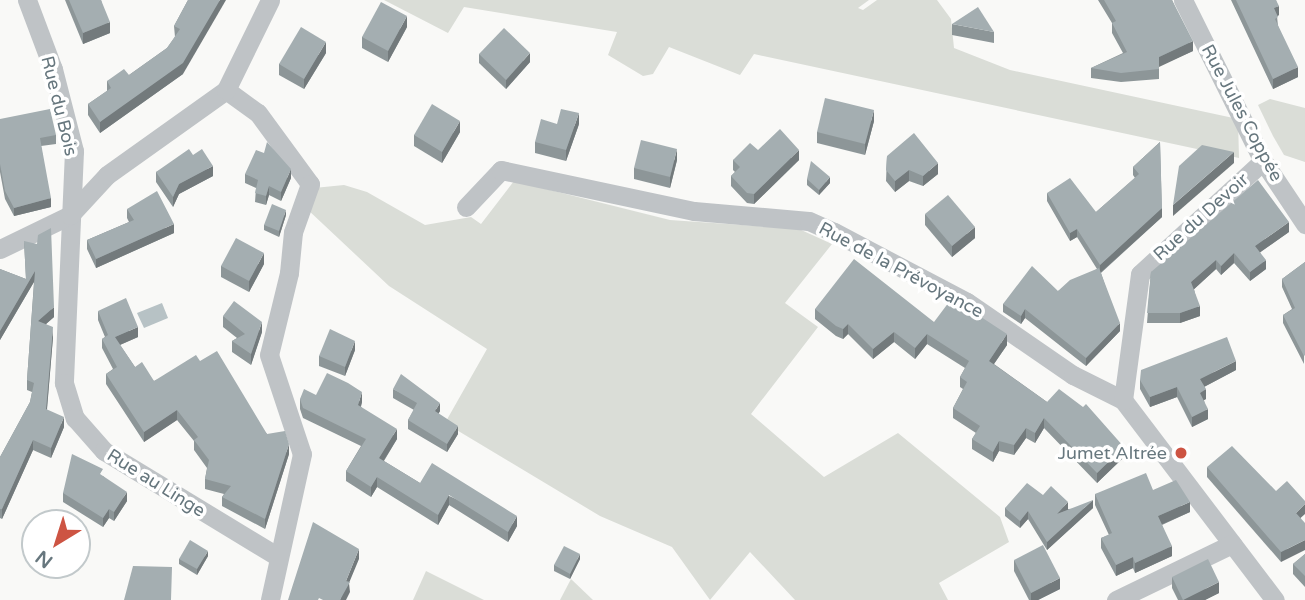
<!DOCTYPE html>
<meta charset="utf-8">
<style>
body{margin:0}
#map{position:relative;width:1305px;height:600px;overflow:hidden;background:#f9f9f7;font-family:"Varela Round",sans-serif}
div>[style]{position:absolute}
.green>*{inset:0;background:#daddd7}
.water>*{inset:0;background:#b7c2c5}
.street>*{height:19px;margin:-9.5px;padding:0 9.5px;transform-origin:9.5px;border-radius:9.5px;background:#bfc3c6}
.wall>*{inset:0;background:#8d9698}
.shaded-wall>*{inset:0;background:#737a7c}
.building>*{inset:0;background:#a4aeb1}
.dots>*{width:19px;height:19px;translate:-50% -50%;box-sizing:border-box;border:4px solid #fff;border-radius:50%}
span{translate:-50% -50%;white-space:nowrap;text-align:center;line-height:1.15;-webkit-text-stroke:7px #fff;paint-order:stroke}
.street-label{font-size:18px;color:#67777e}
.poi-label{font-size:18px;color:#67777e}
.right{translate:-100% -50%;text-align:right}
.north{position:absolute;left:21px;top:509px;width:70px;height:70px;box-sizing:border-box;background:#fff;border:2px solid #c2c9cb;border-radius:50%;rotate:218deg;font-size:19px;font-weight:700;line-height:28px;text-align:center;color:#67777e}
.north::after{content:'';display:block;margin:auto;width:24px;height:32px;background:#cd5443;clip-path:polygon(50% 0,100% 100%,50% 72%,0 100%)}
</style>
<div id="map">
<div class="green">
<div style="clip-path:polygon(384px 0,869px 0,858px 8px,863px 10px,877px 0,937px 0,951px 19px,954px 48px,1010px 70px,1238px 119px,1239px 158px,754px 54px,740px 75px,669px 47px,653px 74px,643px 76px,608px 55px,617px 32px,464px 7px,448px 33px)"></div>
<div style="clip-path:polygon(1270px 99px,1305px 108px,1305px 162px,1284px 155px,1273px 136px,1258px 105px)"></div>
<div style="clip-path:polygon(514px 181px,670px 220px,799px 229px,832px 244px,785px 303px,818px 327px,751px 414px,824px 477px,898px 433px,1000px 517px,1009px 542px,939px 583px,948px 600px,795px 600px,750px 552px,710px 600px,672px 547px,600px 516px,445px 423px,487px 349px,389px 286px,307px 209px,314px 188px,344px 185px,367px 192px,425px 225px,471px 217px,481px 224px)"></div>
<div style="clip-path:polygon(426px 571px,484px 600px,413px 600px)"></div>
<div style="clip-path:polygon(571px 579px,593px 600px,560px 600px)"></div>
</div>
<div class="water">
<div style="clip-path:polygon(162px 303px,168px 318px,144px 328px,137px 313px)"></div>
</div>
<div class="street">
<div style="left:27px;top:0;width:74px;rotate:69.4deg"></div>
<div style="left:53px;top:69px;width:85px;rotate:75.6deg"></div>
<div style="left:74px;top:151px;width:232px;rotate:92.5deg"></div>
<div style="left:64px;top:383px;width:37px;rotate:73deg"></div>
<div style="left:75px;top:418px;width:44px;rotate:48.7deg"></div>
<div style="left:104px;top:451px;width:204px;rotate:31.3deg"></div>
<div style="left:1183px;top:0;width:180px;rotate:63.6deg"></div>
<div style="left:1263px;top:161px;width:76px;rotate:56.3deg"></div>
<div style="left:226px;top:90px;width:39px;rotate:36deg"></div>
<div style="left:258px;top:113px;width:88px;rotate:53.8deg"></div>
<div style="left:310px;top:184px;width:51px;rotate:109.5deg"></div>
<div style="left:293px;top:232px;width:41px;rotate:95.6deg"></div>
<div style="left:289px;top:273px;width:84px;rotate:103.7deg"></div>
<div style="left:269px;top:355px;width:104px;rotate:71.6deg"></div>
<div style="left:302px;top:454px;width:149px;rotate:102.4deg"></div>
<div style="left:466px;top:207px;width:51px;rotate:-46.6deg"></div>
<div style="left:501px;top:170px;width:197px;rotate:12deg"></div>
<div style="left:694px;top:211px;width:115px;rotate:5deg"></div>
<div style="left:809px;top:221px;width:27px;rotate:24deg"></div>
<div style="left:834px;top:232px;width:150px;rotate:27.8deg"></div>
<div style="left:967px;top:302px;width:129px;rotate:34.6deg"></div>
<div style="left:1073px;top:375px;width:56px;rotate:26.6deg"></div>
<div style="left:1123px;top:400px;width:251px;rotate:52.8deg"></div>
<div style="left:0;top:249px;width:78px;rotate:-25.9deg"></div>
<div style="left:70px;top:215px;width:54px;rotate:-47.2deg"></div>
<div style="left:107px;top:175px;width:146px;rotate:-35.5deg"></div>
<div style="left:226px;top:90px;width:100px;rotate:-63.9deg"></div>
<div style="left:1123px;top:400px;width:127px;rotate:-82.3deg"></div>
<div style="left:1140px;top:274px;width:167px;rotate:-42.6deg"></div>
<div style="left:1116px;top:600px;width:129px;rotate:-25.8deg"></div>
</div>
<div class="wall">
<div style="clip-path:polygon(65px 0,101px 0,110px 33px,83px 44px)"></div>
<div style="clip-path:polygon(188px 0,183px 74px,100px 133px,88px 115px,88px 104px,107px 91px,107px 81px,129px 75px,167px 48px,175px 37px,174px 26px)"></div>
<div style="clip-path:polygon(1098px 0,1172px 0,1193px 51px,1159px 66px,1159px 79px,1121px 82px,1091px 78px,1091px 68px,1123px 53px,1112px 33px,1112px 23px)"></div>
<div style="clip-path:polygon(1231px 0,1276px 0,1279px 15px,1277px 16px,1278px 26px,1298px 77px,1273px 89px)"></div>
<div style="clip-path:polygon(952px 24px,994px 32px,994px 43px,952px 35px)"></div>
<div style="clip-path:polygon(407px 27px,388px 62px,362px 48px,362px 37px)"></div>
<div style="clip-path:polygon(326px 53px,304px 89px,279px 75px,279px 64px)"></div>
<div style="clip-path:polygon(479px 54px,530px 62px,506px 89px,479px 63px)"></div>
<div style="clip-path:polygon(0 119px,56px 135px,56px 144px,41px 146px,51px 207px,14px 216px,5px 199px,0 172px)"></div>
<div style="clip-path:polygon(874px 121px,865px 155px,817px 143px,817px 132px)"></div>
<div style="clip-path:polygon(579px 124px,566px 161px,535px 153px,535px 142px)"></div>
<div style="clip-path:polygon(460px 132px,442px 163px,414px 146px,414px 135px)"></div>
<div style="clip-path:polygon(1160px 142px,1162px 217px,1101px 273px,1120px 331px,1086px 366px,1025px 318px,1021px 324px,1003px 312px,1003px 304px,1058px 291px,1097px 269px,1077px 237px,1070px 241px,1047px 201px,1047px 193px,1096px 212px,1135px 178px,1133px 175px,1133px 167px)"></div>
<div style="clip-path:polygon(758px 150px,799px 160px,754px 204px,747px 203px,731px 186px,731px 176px,735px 172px,733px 170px,733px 160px)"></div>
<div style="clip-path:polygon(193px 155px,213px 176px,179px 194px,173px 207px,156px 182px,156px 172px)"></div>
<div style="clip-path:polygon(887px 156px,938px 174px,923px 186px,909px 181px,895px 192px,886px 181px)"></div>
<div style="clip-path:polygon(677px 160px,670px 188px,634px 179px,634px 168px)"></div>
<div style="clip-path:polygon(245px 174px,291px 178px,281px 201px,269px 195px,266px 205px,255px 202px,256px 188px,245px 183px)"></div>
<div style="clip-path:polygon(807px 179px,830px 183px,819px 195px,807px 185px)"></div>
<div style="clip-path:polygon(127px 209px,174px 233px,96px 268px,87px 249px,87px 240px,129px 222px,127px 218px)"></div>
<div style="clip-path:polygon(925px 214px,975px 238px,952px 257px,925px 225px)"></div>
<div style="clip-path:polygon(286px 215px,279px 237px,264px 230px,264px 225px)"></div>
<div style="clip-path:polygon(1289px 232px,1260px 252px,1266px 269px,1250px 281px,1234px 263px,1221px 275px,1216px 269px,1194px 289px,1200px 316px,1180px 323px,1147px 323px,1151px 272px)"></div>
<div style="clip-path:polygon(24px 241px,54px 317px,46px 324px,53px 337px,47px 410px,64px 427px,51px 458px,33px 450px,2px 519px,0 518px,0 457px,30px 402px,32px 392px,27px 390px,27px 380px,34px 282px,0 340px,0 269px,26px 279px)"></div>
<div style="clip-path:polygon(1305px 262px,1304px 364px,1283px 323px,1283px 315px,1292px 309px,1282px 287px,1282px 279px)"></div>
<div style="clip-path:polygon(264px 264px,249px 292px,221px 277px,221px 266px)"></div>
<div style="clip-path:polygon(815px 309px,934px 322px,1007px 345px,994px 364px,1124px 457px,1097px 483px,1044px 428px,1035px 443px,1026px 438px,1014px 455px,999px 451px,993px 462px,972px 449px,972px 439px,976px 433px,953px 418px,953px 408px,963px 389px,960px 387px,960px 377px,965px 368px,927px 344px,915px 359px,894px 342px,873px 359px,848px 334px,843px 339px,836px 336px,815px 319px)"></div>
<div style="clip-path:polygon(98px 311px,138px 337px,120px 345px,135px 367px,154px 381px,200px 361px,267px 434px,289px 454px,265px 529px,222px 506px,222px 497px,224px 494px,205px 489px,205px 479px,207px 468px,194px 450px,194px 441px,177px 420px,144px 442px,106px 384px,106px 374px,113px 369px,102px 348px,102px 339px,105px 337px,98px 320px)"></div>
<div style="clip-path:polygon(223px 316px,262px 332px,251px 365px,232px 352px,232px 341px,237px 338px,223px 327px)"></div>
<div style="clip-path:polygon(355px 350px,345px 376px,319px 366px,319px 356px)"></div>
<div style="clip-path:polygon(1236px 370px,1204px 387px,1206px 399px,1204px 400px,1208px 419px,1192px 427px,1177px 397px,1150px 407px,1140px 389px,1140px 380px)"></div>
<div style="clip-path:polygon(393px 389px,440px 411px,438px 414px,458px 434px,447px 452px,408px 429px,408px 420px,414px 410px,393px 398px)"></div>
<div style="clip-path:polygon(316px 395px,362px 402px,361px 407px,397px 439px,384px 461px,420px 483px,517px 526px,508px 542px,449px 505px,438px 525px,377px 487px,371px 497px,346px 481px,346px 471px,361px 446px,303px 418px,300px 409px,300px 399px)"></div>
<div style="clip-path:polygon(1207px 467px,1301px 518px,1281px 562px,1207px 477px)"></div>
<div style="clip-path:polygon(103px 476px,127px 501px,114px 521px,109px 518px,103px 527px,63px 502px,63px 493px)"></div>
<div style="clip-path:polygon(1153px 490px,1190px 512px,1162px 525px,1172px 556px,1135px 573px,1133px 568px,1116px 576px,1101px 548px,1101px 538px,1109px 535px,1095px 505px,1095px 494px)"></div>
<div style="clip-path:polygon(1043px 495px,1068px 509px,1093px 508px,1047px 550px,1028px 519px,1020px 528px,1005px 516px,1005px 508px)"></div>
<div style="clip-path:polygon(1305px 554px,1305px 587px,1293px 574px,1293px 564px)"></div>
<div style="clip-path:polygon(208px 556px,197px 575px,179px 564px,179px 559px)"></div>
<div style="clip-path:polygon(580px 559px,570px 579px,554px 571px,554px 565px)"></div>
<div style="clip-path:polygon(1014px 560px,1060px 589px,1038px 600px,1029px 600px,1014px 571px)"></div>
<div style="clip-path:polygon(1172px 577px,1219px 593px,1205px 600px,1178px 600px,1172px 588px)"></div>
</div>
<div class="shaded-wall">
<div style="clip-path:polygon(220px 0,226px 0,183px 74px,100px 133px,100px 122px)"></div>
<div style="clip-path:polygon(1279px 6px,1279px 15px,1274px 18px,1274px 8px)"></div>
<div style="clip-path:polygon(407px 16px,407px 27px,388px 62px,388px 51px)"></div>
<div style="clip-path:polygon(110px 22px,110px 33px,83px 44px,83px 33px)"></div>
<div style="clip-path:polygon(1193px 41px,1193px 51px,1159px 67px,1159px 57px)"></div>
<div style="clip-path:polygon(326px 42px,326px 53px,304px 89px,304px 79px)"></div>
<div style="clip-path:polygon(530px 53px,530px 62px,506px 89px,506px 80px)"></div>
<div style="clip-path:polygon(1298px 67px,1298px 77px,1273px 89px,1273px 79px)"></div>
<div style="clip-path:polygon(874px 110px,874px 121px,865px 155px,865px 144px)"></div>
<div style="clip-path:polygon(579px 113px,579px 124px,566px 161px,566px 150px)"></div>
<div style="clip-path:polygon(460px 121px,460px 132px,442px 163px,442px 152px)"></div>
<div style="clip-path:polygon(677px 149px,677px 160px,670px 188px,670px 177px)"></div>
<div style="clip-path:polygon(799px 150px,799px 160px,754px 204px,754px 194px)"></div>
<div style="clip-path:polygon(1234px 152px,1234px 163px,1173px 216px,1173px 205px)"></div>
<div style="clip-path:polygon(938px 163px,938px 174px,923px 186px,923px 176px)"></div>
<div style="clip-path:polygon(213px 166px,213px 176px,179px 194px,173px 207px,173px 197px,179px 184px)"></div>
<div style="clip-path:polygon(291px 169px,291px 178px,281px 201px,281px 192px)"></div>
<div style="clip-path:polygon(909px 170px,909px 181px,895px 192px,895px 181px)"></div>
<div style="clip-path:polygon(830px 177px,830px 183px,819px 195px,819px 190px)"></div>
<div style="clip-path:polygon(269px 186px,269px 195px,266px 205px,266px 196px)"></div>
<div style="clip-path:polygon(51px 198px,51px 207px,14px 216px,14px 208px)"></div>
<div style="clip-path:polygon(1162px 208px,1162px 217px,1100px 273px,1100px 265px)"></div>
<div style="clip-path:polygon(286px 210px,286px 215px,279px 237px,279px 231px)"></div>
<div style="clip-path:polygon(1289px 222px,1289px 232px,1255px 256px,1255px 246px)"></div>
<div style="clip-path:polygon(174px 224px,174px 233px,96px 268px,96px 259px)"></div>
<div style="clip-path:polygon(975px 227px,975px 238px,952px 257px,952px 246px)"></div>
<div style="clip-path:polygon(1077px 229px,1077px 237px,1070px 241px,1070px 233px)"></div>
<div style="clip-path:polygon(264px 253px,264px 264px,249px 292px,249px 281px)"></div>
<div style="clip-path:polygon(1234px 253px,1234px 263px,1221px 275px,1221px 266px)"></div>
<div style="clip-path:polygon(1216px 260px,1216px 269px,1191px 292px,1191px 282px)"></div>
<div style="clip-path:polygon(1266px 260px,1266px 269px,1250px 281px,1250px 272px)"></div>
<div style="clip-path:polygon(35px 271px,35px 280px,0 340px,0 331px)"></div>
<div style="clip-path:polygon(1200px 306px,1200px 316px,1180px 323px,1180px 313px)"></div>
<div style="clip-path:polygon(54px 307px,54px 317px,38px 331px,38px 321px)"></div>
<div style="clip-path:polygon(1025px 309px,1025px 318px,1021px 324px,1021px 316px)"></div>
<div style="clip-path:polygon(262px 322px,262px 332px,251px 365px,251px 354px)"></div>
<div style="clip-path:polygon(1120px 323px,1120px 331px,1086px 366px,1086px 358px)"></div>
<div style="clip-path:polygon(848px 324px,848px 334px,843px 339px,843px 329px)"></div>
<div style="clip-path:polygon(53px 327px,53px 337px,46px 419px,46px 409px)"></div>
<div style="clip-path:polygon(138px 327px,138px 337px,115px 347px,115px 337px)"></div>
<div style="clip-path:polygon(894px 332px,894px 342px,873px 359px,873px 349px)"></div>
<div style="clip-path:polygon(927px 334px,927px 344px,915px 359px,915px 348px)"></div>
<div style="clip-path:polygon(1007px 334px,1007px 345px,989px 371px,989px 361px)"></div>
<div style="clip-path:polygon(355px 341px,355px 350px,345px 376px,345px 367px)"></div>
<div style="clip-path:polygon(1236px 361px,1236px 370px,1200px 389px,1200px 379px)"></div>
<div style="clip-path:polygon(1177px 387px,1177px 397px,1150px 407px,1150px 397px)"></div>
<div style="clip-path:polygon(1206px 389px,1206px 399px,1200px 402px,1200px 393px)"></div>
<div style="clip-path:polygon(362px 392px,362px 402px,358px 415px,358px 405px)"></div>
<div style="clip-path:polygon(440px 403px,440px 411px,435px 420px,435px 411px)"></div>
<div style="clip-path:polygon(1208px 409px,1208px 419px,1192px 427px,1192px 417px)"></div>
<div style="clip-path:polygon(177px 410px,177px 420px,144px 442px,144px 432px)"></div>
<div style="clip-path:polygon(64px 417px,64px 427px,51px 458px,51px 448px)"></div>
<div style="clip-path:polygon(1044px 418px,1044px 428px,1035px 443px,1035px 433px)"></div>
<div style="clip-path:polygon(458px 426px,458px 434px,447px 452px,447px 444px)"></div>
<div style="clip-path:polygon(1026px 428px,1026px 438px,1014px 455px,1014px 445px)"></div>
<div style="clip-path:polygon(397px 429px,397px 439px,379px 468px,379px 458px)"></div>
<div style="clip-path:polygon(33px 440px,33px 450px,2px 519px,2px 509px)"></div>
<div style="clip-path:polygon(999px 441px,999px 451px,993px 462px,993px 452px)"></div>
<div style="clip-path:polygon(289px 444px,289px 454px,265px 529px,265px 519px)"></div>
<div style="clip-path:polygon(1124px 447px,1124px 457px,1097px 483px,1097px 473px)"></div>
<div style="clip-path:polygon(377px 477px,377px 487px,371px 497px,371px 487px)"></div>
<div style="clip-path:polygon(127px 492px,127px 501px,114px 521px,114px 512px)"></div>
<div style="clip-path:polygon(449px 495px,449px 505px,438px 525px,438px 515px)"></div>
<div style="clip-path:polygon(1093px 500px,1093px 508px,1047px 550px,1047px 542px)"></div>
<div style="clip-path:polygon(1068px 502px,1068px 510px,1057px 514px)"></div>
<div style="clip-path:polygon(1190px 502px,1190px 512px,1158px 526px,1158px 516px)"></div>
<div style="clip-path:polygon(1305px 504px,1305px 514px,1296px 522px,1296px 513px)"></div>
<div style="clip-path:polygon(109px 509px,109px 518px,103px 527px,103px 518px)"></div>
<div style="clip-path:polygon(1028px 511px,1028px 519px,1020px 528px,1020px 521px)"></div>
<div style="clip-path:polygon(517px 516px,517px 526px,508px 542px,508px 532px)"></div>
<div style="clip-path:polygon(1305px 540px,1305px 550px,1281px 562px,1281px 552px)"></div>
<div style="clip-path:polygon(1172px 546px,1172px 556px,1135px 573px,1135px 563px)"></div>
<div style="clip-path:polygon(359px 549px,359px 559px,349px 583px,350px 592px,346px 600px,340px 600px,346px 581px)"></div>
<div style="clip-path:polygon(208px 551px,208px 556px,197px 575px,197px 569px)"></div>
<div style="clip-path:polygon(580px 554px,580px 559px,570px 579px,570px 574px)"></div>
<div style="clip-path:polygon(1133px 557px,1133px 568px,1116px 576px,1116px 565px)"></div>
<div style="clip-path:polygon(1060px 578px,1060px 589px,1038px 600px,1031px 600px,1031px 593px)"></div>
<div style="clip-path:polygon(1219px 582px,1219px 593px,1205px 600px,1183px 600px)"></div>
</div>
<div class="building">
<div style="clip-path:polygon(69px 0,101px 0,110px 22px,83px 33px)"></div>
<div style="clip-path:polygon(188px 0,220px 0,183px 63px,100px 122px,88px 104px,111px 88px,107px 81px,124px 69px,129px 75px,167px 48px,180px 29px,174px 26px)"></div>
<div style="clip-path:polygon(1104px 0,1172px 0,1193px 41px,1159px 57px,1159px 69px,1121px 73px,1091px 68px,1127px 52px,1112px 23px,1116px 21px)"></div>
<div style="clip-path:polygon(1236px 0,1276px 0,1279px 6px,1274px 8px,1278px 17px,1275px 19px,1298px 67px,1273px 79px)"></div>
<div style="clip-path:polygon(381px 2px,407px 16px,388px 51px,362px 37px)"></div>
<div style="clip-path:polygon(978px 7px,994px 32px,952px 24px)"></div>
<div style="clip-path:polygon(301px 27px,326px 42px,304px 79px,279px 64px)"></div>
<div style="clip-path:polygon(504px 28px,530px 53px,506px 80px,479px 54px)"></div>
<div style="clip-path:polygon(825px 98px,874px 110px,865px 144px,817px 132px)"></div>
<div style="clip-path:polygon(432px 104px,460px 121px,442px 152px,414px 135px)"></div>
<div style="clip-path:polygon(50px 109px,56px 135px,40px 138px,51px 198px,14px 208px,5px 191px,0 164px,0 119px)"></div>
<div style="clip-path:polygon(561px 109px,579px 113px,566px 150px,535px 142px,541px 119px,557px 124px)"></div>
<div style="clip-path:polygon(780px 129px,799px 150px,754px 194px,747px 193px,731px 176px,740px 167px,733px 160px,750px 143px,758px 150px)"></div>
<div style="clip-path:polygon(914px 133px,938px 163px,923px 176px,909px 170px,895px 181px,886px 170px,887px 156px)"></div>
<div style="clip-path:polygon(641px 140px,677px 149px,670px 177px,634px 168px)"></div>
<div style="clip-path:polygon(267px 142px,291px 169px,281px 192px,269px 186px,266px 196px,255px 193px,258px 180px,245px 174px,256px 150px,264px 153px)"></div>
<div style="clip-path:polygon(1160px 142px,1162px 208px,1100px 265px,1077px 229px,1070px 233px,1047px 193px,1070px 178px,1096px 212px,1139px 174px,1133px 167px)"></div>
<div style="clip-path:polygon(1202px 145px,1234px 152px,1173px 205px,1179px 166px)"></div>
<div style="clip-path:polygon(189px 149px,193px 155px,202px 149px,213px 166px,179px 184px,173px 197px,156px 172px)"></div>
<div style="clip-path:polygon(811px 161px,830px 177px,819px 190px,807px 179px)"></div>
<div style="clip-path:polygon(1258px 180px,1289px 222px,1255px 246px,1266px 260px,1250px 272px,1234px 253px,1221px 266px,1216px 260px,1191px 282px,1200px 306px,1180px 313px,1147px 313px,1151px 272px)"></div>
<div style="clip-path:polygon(157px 191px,174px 224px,96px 259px,87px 240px,134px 220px,127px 209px)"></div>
<div style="clip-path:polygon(948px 195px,975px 227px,952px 246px,925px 214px)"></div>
<div style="clip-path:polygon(272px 204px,286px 210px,279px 231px,264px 225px)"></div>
<div style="clip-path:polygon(51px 228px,54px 307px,38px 321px,53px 327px,46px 409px,64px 417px,51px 448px,33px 440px,2px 509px,0 509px,0 457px,30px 402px,34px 383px,27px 380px,35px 271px,0 331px,0 269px,26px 279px,24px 241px,37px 244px,38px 235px)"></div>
<div style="clip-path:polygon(236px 238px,264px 253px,249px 281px,221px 266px)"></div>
<div style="clip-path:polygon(854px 259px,934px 322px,952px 298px,1007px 334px,989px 361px,1047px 402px,1059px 389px,1083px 407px,1086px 404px,1124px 447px,1097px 473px,1044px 418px,1035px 433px,1026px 428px,1014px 445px,999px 441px,993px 452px,972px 439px,980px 426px,953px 408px,967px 382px,960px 377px,969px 361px,927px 334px,915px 348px,894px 332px,873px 349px,848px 324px,843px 329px,836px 326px,815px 309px)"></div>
<div style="clip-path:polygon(1305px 262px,1305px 355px,1304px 356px,1283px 315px,1295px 308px,1282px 279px)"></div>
<div style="clip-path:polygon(1032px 266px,1058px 291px,1070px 280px,1099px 268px,1120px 323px,1086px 358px,1025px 309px,1021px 316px,1003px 304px)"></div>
<div style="clip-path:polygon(126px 298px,138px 327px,115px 337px,135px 367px,142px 362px,154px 381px,196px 355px,200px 361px,217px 351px,267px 434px,285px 431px,289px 444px,265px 519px,222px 497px,231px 486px,205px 479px,209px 460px,194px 440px,198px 437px,177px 410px,144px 432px,106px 374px,117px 367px,102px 339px,108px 335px,98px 311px)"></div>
<div style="clip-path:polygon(234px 301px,262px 322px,251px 354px,232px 341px,245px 334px,223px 316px)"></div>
<div style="clip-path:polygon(330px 329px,355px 341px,345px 367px,319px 356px)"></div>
<div style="clip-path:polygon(1227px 337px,1236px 361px,1200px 379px,1206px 389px,1200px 393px,1208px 409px,1192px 417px,1177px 387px,1150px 397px,1140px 380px,1141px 370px)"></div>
<div style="clip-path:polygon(327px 373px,348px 383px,362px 392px,358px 405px,397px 429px,379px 458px,420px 483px,432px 463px,517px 516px,508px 532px,449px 495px,438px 515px,377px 477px,371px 487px,346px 471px,366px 439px,303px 408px,300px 399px,304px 389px,316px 395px)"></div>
<div style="clip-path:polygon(401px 374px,440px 403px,435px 411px,458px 426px,447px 444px,408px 420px,417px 403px,393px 389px)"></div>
<div style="clip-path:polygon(1232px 446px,1276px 491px,1287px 481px,1305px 501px,1305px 504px,1296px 513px,1305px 523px,1305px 540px,1281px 552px,1207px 467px)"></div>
<div style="clip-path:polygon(72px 454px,103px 469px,100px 474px,127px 492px,114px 512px,109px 509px,103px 518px,63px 493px)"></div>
<div style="clip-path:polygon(1146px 473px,1153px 490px,1176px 480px,1190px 502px,1158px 516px,1172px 546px,1135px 563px,1133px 557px,1116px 565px,1101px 538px,1112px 533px,1095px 494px)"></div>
<div style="clip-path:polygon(1027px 483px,1043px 495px,1051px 486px,1068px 502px,1057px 514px,1093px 500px,1047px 542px,1028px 511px,1020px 521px,1005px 508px)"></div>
<div style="clip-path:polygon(313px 522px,359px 549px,346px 581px,350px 582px,340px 600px,323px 600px,319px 598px,318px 600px,288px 600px)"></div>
<div style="clip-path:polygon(190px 540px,208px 551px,197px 569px,179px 559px)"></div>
<div style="clip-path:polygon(1043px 545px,1060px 578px,1031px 593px,1014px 560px)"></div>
<div style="clip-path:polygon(564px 546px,580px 554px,570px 574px,554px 565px)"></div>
<div style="clip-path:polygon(1305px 554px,1305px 576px,1293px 564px)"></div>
<div style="clip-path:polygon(1208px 559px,1219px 582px,1183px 600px,1172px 577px)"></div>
<div style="clip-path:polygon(133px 566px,172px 567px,171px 600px,124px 600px)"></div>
</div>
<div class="dots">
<div style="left:1181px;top:453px;background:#cd5443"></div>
</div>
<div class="street-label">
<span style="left:59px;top:106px;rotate:76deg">Rue du Bois</span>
<span style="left:1242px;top:113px;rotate:62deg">Rue Jules Coppée</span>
<span style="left:1201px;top:217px;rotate:-42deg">Rue du Devoir</span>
<span style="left:901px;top:270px;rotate:28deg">Rue de la Prévoyance</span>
<span style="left:156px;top:483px;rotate:32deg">Rue au Linge</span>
</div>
<div class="poi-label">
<span class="right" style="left:1167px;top:453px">Jumet Altrée</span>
</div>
<div class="north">N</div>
</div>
